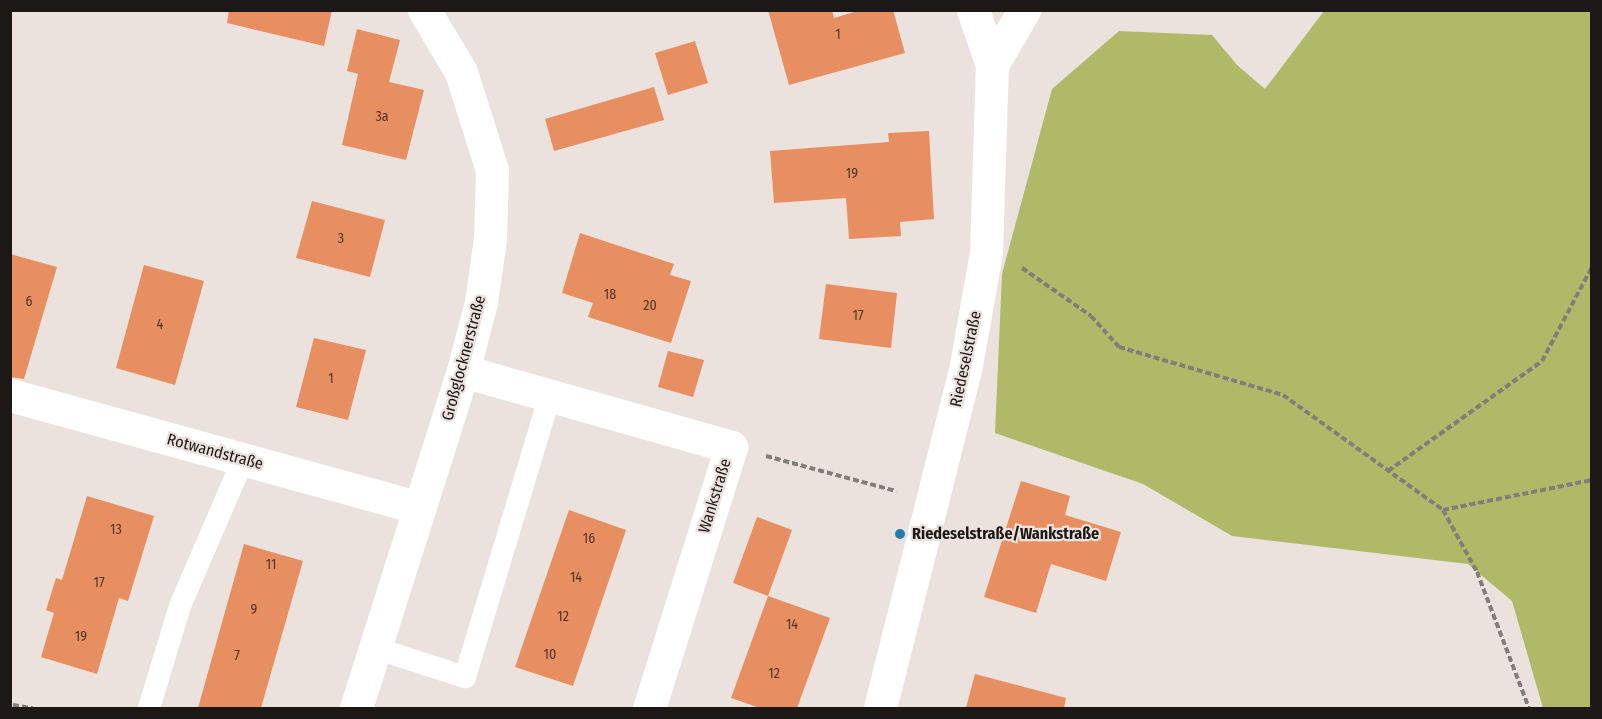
<!DOCTYPE html>
<meta charset="utf-8">
<style>
body{margin:0}
#map{position:relative;width:1602px;height:719px;overflow:hidden;background:#ebe2dd;font-family:"Fira Sans Condensed",sans-serif}
div>[style]{position:absolute}
.green>*{inset:0;background:#b0b968}
.building>*{inset:0;background:#e78f60}
.path>*{height:4px;margin-top:-2px;transform-origin:0;background:repeating-linear-gradient(90deg,#837d79 0 6px,transparent 0 9px)}
.lane>*{height:22px;margin:-11px;padding:0 11px;transform-origin:11px;border-radius:11px;background:#fff}
.street>*{height:33px;margin:-16.5px;padding:0 16.5px;transform-origin:16.5px;border-radius:16.5px;background:#fff}
.secondary>*{height:33px;margin:-16.5px;padding:0 16.5px;transform-origin:16.5px;border-radius:16.5px;background:#fff}
.dots>*{width:16px;height:16px;translate:-50% -50%;box-sizing:border-box;border:3px solid #ebe2dd;border-radius:50%}
span{translate:-50% -50%;white-space:nowrap;text-align:center;line-height:1.15;-webkit-text-stroke:4.5px #ebe2dd;paint-order:stroke}
.number-label{font-size:14px;color:#4e3628}
.number-label span{-webkit-text-stroke-width:0}
.street-label{font-size:16px;color:#1b1816}
.poi-label{font-size:16px;color:#1b1816;font-weight:700}
.left{translate:0 -50%;text-align:left}
.frame{position:absolute;inset:0;border:12px solid #1b1816;pointer-events:none}
</style>
<div id="map">
<div class="green">
<div style="clip-path:polygon(1324px 11px,1591px 11px,1591px 708px,1543px 708px,1512px 601px,1468px 564px,1232px 536px,1143px 484px,995px 433px,1002px 274px,1052px 89px,1119px 31px,1212px 35px,1237px 65px,1265px 89px)"></div>
</div>
<div class="building">
<div style="clip-path:polygon(229px 10px,332px 10px,324px 46px,227px 23px)"></div>
<div style="clip-path:polygon(768px 10px,832px 10px,834px 18px,861px 10px,893px 10px,905px 53px,789px 85px)"></div>
<div style="clip-path:polygon(357px 29px,400px 40px,389px 82px,424px 90px,406px 160px,342px 145px,358px 74px,347px 71px)"></div>
<div style="clip-path:polygon(695px 41px,708px 83px,668px 95px,655px 53px)"></div>
<div style="clip-path:polygon(654px 87px,664px 120px,554px 151px,545px 119px)"></div>
<div style="clip-path:polygon(929px 131px,934px 219px,900px 222px,901px 236px,849px 239px,846px 198px,774px 203px,770px 151px,889px 142px,888px 133px)"></div>
<div style="clip-path:polygon(312px 201px,385px 220px,370px 277px,296px 258px)"></div>
<div style="clip-path:polygon(580px 233px,674px 264px,670px 275px,691px 281px,671px 343px,588px 317px,593px 303px,562px 293px)"></div>
<div style="clip-path:polygon(10px 254px,57px 267px,24px 379px,10px 377px)"></div>
<div style="clip-path:polygon(144px 265px,204px 281px,175px 385px,116px 368px)"></div>
<div style="clip-path:polygon(826px 284px,897px 293px,891px 348px,819px 339px)"></div>
<div style="clip-path:polygon(314px 338px,366px 350px,348px 420px,296px 407px)"></div>
<div style="clip-path:polygon(668px 351px,704px 360px,693px 397px,658px 387px)"></div>
<div style="clip-path:polygon(1021px 481px,1070px 496px,1065px 515px,1121px 532px,1106px 581px,1051px 564px,1036px 613px,984px 597px)"></div>
<div style="clip-path:polygon(87px 496px,154px 516px,128px 601px,119px 598px,97px 674px,41px 657px,54px 613px,46px 610px,56px 578px,62px 580px)"></div>
<div style="clip-path:polygon(569px 510px,626px 530px,573px 686px,515px 667px)"></div>
<div style="clip-path:polygon(757px 517px,792px 530px,768px 596px,733px 583px)"></div>
<div style="clip-path:polygon(244px 544px,303px 561px,261px 708px,198px 708px)"></div>
<div style="clip-path:polygon(768px 596px,830px 618px,797px 708px,760px 708px,731px 698px)"></div>
<div style="clip-path:polygon(975px 674px,1066px 698px,1064px 708px,966px 708px)"></div>
</div>
<div class="path">
<div style="left:1022px;top:268px;width:84px;rotate:34.8deg"></div>
<div style="left:1091px;top:316px;width:42px;rotate:47.9deg"></div>
<div style="left:1119px;top:347px;width:171px;rotate:16.3deg"></div>
<div style="left:1283px;top:395px;width:197px;rotate:35.7deg"></div>
<div style="left:1443px;top:510px;width:71px;rotate:61.3deg"></div>
<div style="left:1477px;top:572px;width:146px;rotate:69.1deg"></div>
<div style="left:766px;top:456px;width:135px;rotate:15.1deg"></div>
<div style="left:1388px;top:471px;width:189px;rotate:-35.5deg"></div>
<div style="left:1542px;top:361px;width:106px;rotate:-62deg"></div>
<div style="left:1443px;top:510px;width:152px;rotate:-11.4deg"></div>
<div style="left:13px;top:705px;width:20px;rotate:9deg"></div>
</div>
<div class="lane">
<div style="left:375px;top:648px;width:95px;rotate:17.9deg"></div>
<div style="left:465px;top:677px;width:294px;rotate:-73.2deg"></div>
<div style="left:149px;top:708px;width:107px;rotate:-73.1deg"></div>
<div style="left:180px;top:606px;width:159px;rotate:-66.7deg"></div>
</div>
<div class="street">
<div style="left:973px;top:10px;width:58px;rotate:70.9deg"></div>
<div style="left:463px;top:371px;width:279px;rotate:15.8deg"></div>
<div style="left:731px;top:447px;width:274px;rotate:107.4deg"></div>
<div style="left:10px;top:395px;width:425px;rotate:15.4deg"></div>
<div style="left:356px;top:708px;width:354px;rotate:-72.4deg"></div>
<div style="left:463px;top:371px;width:71px;rotate:-75.4deg"></div>
<div style="left:481px;top:302px;width:64px;rotate:-81.9deg"></div>
<div style="left:490px;top:239px;width:69px;rotate:-88.3deg"></div>
<div style="left:492px;top:170px;width:103px;rotate:-107.6deg"></div>
<div style="left:461px;top:72px;width:72px;rotate:-120.8deg"></div>
</div>
<div class="secondary">
<div style="left:880px;top:708px;width:354px;rotate:-75.9deg"></div>
<div style="left:966px;top:365px;width:114px;rotate:-79.9deg"></div>
<div style="left:986px;top:253px;width:188px;rotate:-88.2deg"></div>
<div style="left:992px;top:65px;width:64px;rotate:-59.8deg"></div>
</div>
<div class="dots">
<div style="left:900px;top:534px;background:#227dab"></div>
</div>
<div class="number-label">
<span style="left:838px;top:35px">1</span>
<span style="left:382px;top:117px">3a</span>
<span style="left:852px;top:174px">19</span>
<span style="left:341px;top:239px">3</span>
<span style="left:610px;top:295px">18</span>
<span style="left:29px;top:302px">6</span>
<span style="left:650px;top:306px">20</span>
<span style="left:858px;top:316px">17</span>
<span style="left:160px;top:325px">4</span>
<span style="left:331px;top:379px">1</span>
<span style="left:116px;top:530px">13</span>
<span style="left:589px;top:539px">16</span>
<span style="left:271px;top:565px">11</span>
<span style="left:576px;top:578px">14</span>
<span style="left:99px;top:583px">17</span>
<span style="left:254px;top:610px">9</span>
<span style="left:563px;top:617px">12</span>
<span style="left:792px;top:625px">14</span>
<span style="left:81px;top:637px">19</span>
<span style="left:550px;top:655px">10</span>
<span style="left:237px;top:656px">7</span>
<span style="left:774px;top:674px">12</span>
</div>
<div class="street-label">
<span style="left:464px;top:358px;rotate:-75deg">Großglocknerstraße</span>
<span style="left:966px;top:359px;rotate:-78deg">Riedeselstraße</span>
<span style="left:215px;top:452px;rotate:15deg">Rotwandstraße</span>
<span style="left:715px;top:496px;rotate:-73deg">Wankstraße</span>
</div>
<div class="poi-label">
<span class="left" style="left:912px;top:534px">Riedeselstraße/Wankstraße</span>
</div>
<div class="frame"></div>
</div>
